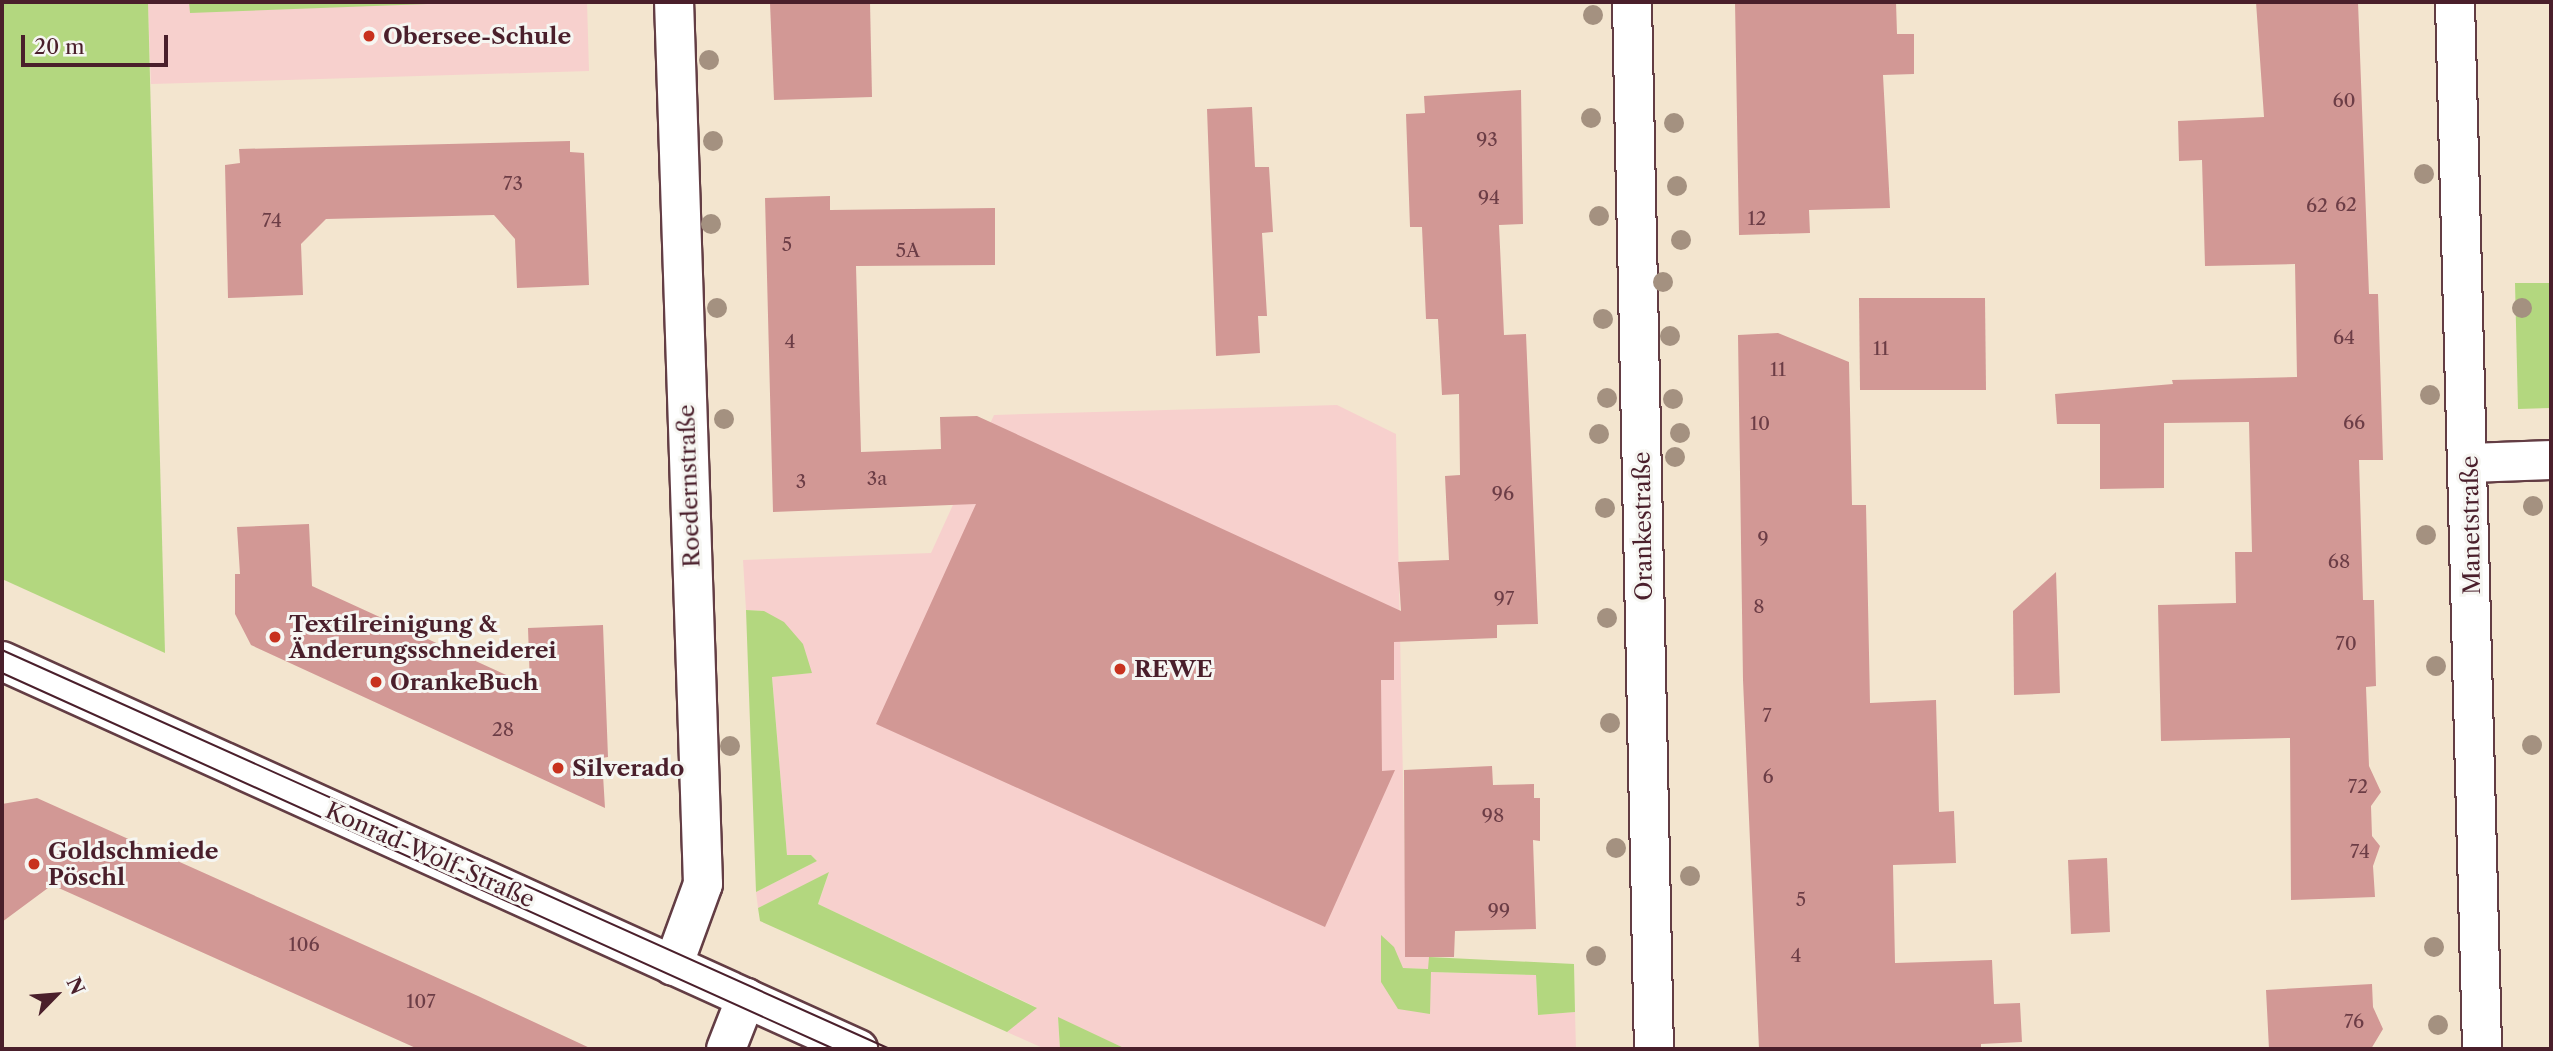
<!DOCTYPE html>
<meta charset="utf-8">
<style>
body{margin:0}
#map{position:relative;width:2553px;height:1051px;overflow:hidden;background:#f3e5cf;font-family:"Libre Caslon Text",serif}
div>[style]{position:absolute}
.built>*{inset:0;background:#f7d0cd}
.green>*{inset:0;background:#b3d77f}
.building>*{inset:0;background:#d29895}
.roads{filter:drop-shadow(2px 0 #633d44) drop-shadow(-2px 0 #633d44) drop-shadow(0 2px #633d44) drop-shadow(0 -2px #633d44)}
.minor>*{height:38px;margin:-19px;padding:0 19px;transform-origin:19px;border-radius:19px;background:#fff}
.secondary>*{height:38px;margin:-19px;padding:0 19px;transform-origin:19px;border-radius:19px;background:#fff}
.tram>*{height:2px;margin:-1px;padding:0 1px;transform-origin:1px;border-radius:1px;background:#4a1f2b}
.trees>*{width:20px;height:20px;margin:-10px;border-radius:50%;background:#a49180}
.dots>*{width:19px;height:19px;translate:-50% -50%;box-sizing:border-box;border:4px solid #f6f6f2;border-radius:50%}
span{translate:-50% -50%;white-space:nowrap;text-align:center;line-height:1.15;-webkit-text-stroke:6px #f6f6f2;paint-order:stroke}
.number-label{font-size:19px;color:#6c3d46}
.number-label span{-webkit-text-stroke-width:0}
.poi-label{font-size:23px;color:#4a1f2b;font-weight:700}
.left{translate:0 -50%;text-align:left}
.street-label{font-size:23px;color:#4a1f2b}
.frame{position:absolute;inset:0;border:4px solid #4a1f2b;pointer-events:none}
.north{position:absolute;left:21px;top:960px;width:70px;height:70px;-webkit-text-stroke:5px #f6f6f2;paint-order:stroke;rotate:65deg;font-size:19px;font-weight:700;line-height:28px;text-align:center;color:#4a1f2b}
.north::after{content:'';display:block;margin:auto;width:24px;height:32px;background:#4a1f2b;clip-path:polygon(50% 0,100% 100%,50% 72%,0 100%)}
.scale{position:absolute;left:21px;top:35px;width:147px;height:32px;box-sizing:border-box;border:4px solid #4a1f2b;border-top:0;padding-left:9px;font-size:21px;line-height:24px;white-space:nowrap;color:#4a1f2b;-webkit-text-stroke:5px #f6f6f2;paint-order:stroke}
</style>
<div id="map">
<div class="built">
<div style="clip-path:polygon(148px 2px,587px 2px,589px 71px,151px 84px)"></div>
<div style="clip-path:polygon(1337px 405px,1396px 434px,1406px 930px,1429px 957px,1429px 969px,1402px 968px,1381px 936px,1381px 982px,1430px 1013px,1430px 972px,1536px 975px,1538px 1015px,1575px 1012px,1576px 1049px,1126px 1049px,1058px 1018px,1060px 1049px,1045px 1049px,1007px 1032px,1036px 1007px,818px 904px,829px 873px,758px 908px,756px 892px,817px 861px,811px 855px,787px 855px,772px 676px,811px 673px,764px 611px,746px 610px,743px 560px,931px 553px,994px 415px)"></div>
</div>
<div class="green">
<div style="clip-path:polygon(2px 2px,148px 2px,165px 653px,2px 579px)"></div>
<div style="clip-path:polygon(189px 2px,454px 2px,454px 3px,190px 13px)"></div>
<div style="clip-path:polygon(2515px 283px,2551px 283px,2551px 408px,2518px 409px)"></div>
<div style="clip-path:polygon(746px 610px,764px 611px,784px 622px,803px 644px,812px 673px,772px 677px,787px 855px,811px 855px,817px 861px,756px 892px)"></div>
<div style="clip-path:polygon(829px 872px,818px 904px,1037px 1008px,1007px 1032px,760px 921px,758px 908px)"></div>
<div style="clip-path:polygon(1381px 935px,1394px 947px,1403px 968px,1428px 969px,1429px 957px,1574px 964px,1575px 1012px,1538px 1015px,1536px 975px,1431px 972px,1430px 1014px,1398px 1009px,1381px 982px)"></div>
<div style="clip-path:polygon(1058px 1017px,1126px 1049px,1060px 1049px)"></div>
</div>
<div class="building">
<div style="clip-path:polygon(870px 2px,872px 97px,774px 100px,770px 3px)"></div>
<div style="clip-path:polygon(1735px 2px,1896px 2px,1897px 34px,1914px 34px,1914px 74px,1883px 75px,1890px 208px,1809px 210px,1810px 233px,1739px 235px)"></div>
<div style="clip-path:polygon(2256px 2px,2358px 2px,2369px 294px,2378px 294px,2383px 460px,2359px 460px,2363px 600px,2374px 600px,2376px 686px,2366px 687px,2369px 766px,2381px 792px,2371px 806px,2372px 836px,2380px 846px,2373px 866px,2375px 897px,2291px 900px,2290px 738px,2161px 741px,2158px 605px,2236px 603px,2235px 552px,2252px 552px,2249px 422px,2164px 423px,2164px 488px,2100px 489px,2100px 424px,2057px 424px,2055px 394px,2173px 384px,2172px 380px,2297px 377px,2295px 264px,2205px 266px,2202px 160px,2179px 161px,2178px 121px,2264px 117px)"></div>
<div style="clip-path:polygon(1521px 90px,1523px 224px,1499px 225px,1504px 335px,1526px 334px,1538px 624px,1497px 625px,1497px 638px,1394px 642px,1394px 680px,1381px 680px,1382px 771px,1395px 770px,1325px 927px,876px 724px,976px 504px,773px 512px,765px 198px,830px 196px,830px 210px,995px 208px,995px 265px,856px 266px,861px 452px,941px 449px,940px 417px,977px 416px,1401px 611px,1398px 562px,1449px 560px,1445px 476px,1460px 475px,1459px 394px,1442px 395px,1438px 319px,1426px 319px,1422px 227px,1410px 227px,1406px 114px,1425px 113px,1424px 96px)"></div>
<div style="clip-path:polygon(1252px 107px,1255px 167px,1269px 167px,1273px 232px,1262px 233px,1267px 316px,1258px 316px,1260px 353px,1216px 356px,1207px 109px)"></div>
<div style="clip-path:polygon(570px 141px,570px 152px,584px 153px,589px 285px,517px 288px,515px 239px,494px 215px,326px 219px,301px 244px,303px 295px,228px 298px,225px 165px,240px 163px,239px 149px)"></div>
<div style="clip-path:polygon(1859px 298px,1985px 298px,1986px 390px,1860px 390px)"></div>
<div style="clip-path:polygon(1778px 333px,1849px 362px,1852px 505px,1866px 505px,1870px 703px,1936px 700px,1939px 812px,1954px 811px,1956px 863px,1893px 865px,1895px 963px,1992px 960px,1994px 1004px,2020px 1003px,2022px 1042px,1981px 1044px,1981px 1049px,1759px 1049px,1743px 680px,1738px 335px)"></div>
<div style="clip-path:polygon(309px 524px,312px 586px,530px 686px,528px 628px,603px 625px,608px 757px,602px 758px,605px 808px,251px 645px,235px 614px,235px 574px,240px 574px,237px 527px)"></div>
<div style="clip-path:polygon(2056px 572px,2060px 693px,2014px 695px,2013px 611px)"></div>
<div style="clip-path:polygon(1492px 766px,1493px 785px,1534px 784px,1534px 798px,1540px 798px,1540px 841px,1533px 840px,1536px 929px,1455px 931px,1454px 957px,1405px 957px,1404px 770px)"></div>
<div style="clip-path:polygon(37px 798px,478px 996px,592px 1049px,418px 1049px,52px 885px,2px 922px,2px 804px)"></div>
<div style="clip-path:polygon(2107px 858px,2110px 932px,2071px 934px,2068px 860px)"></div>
<div style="clip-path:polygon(2372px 984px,2373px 1007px,2383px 1029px,2371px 1049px,2269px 1049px,2266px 990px)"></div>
</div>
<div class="roads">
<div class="minor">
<div style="left:1632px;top:2px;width:1047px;rotate:88.8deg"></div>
<div style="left:2455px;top:2px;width:1047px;rotate:88.52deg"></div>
<div style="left:2469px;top:463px;width:82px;rotate:-2.1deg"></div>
<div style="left:673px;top:966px;width:87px;rotate:-69.9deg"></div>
<div style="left:703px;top:884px;width:882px;rotate:-91.88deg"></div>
<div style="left:726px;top:1049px;width:55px;rotate:-68.6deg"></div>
</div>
<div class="secondary">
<div style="left:2px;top:661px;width:940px;rotate:24.38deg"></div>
</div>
</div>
<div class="tram">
<div style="left:2px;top:650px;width:974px;rotate:24.2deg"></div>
<div style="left:2px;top:673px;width:913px;rotate:24.32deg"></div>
</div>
<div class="trees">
<div style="left:1593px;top:15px"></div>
<div style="left:709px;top:60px"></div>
<div style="left:1591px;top:118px"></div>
<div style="left:1674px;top:123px"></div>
<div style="left:713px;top:141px"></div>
<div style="left:2424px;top:174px"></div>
<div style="left:1677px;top:186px"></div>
<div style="left:1599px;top:216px"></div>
<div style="left:711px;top:224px"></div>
<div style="left:1681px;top:240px"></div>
<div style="left:1663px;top:282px"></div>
<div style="left:717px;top:308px"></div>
<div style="left:2522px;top:308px"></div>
<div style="left:1603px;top:319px"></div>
<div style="left:1670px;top:336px"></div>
<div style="left:2430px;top:395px"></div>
<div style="left:1607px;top:398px"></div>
<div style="left:1673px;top:399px"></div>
<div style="left:724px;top:419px"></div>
<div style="left:1680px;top:433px"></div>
<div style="left:1599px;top:434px"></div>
<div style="left:1675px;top:457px"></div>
<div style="left:2533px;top:506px"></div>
<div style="left:1605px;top:508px"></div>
<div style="left:2426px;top:535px"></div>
<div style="left:1607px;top:618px"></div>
<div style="left:2436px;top:666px"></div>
<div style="left:1610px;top:723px"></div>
<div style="left:2532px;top:745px"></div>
<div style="left:730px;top:746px"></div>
<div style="left:1616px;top:848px"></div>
<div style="left:1690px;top:876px"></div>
<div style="left:2434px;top:947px"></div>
<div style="left:1596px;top:956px"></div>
<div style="left:2438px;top:1025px"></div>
</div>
<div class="dots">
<div style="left:369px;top:36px;background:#c8321e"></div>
<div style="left:275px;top:637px;background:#c8321e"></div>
<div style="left:1120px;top:669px;background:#c8321e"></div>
<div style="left:376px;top:682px;background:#c8321e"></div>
<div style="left:558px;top:768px;background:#c8321e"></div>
<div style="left:34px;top:864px;background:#c8321e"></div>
</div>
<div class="number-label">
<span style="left:2344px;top:101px">60</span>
<span style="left:1487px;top:140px">93</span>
<span style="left:513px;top:184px">73</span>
<span style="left:1489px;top:198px">94</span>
<span style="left:2346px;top:205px">62</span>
<span style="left:2317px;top:206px">62</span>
<span style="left:1757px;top:219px">12</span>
<span style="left:272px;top:221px">74</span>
<span style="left:787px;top:245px">5</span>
<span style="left:908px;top:251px">5A</span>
<span style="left:2344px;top:338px">64</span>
<span style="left:790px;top:342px">4</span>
<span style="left:1881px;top:349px">11</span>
<span style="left:1778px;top:370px">11</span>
<span style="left:2354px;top:423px">66</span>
<span style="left:1760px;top:424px">10</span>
<span style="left:877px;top:479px">3a</span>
<span style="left:801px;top:482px">3</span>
<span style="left:1503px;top:494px">96</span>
<span style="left:1763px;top:539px">9</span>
<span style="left:2339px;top:562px">68</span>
<span style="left:1504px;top:599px">97</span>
<span style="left:1759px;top:607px">8</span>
<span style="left:2346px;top:644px">70</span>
<span style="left:1767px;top:716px">7</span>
<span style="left:503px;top:730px">28</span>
<span style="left:1768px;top:777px">6</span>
<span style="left:2358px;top:787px">72</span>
<span style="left:1493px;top:816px">98</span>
<span style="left:2360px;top:852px">74</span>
<span style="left:1801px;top:900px">5</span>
<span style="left:1499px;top:911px">99</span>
<span style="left:304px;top:945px">106</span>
<span style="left:1796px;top:956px">4</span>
<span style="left:421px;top:1002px">107</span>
<span style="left:2354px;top:1022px">76</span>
</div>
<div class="poi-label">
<span class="left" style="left:383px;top:36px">Obersee-Schule</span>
<span class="left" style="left:289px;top:637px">Textilreinigung &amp;<br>Änderungsschneiderei</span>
<span class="left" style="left:1134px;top:669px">REWE</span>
<span class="left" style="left:390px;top:682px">OrankeBuch</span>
<span class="left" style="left:572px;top:768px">Silverado</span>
<span class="left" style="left:48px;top:864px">Goldschmiede<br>Pöschl</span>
</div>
<div class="street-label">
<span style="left:689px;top:486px;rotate:-92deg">Roedernstraße</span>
<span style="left:2471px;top:525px;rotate:-91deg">Manetstraße</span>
<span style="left:1643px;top:526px;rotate:-91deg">Orankestraße</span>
<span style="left:430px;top:855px;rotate:24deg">Konrad-Wolf-Straße</span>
</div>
<div class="frame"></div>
<div class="north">N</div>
<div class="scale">20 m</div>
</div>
